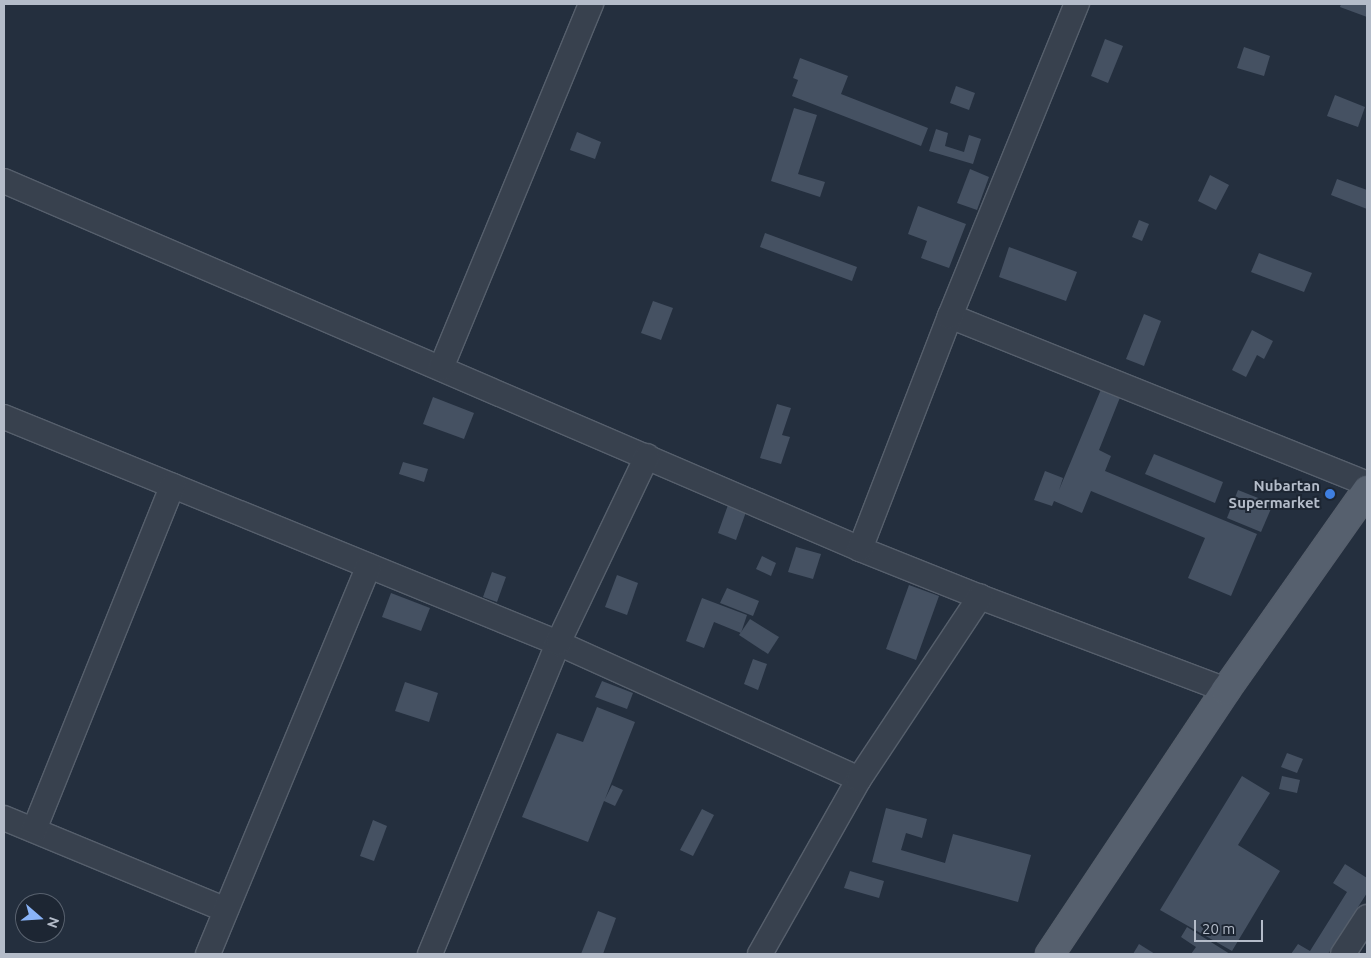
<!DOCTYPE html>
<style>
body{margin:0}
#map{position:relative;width:1371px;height:958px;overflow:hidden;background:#242f3e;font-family:Ubuntu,sans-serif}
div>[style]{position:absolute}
.building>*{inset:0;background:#455162}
.roads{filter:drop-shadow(1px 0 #565f6c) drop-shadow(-1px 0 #565f6c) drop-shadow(0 1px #565f6c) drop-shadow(0 -1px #565f6c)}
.minor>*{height:24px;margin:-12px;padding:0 12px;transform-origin:12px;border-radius:12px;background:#38414e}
.primary>*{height:28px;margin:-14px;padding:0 14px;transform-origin:14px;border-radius:14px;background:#56606e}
.dots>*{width:14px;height:14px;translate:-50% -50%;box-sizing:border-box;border:2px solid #1d2633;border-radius:50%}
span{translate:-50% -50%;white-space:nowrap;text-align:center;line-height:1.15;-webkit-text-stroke:4px #1d2633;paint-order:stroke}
.poi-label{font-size:15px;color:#b4bcc9;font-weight:700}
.right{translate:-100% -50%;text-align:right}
.frame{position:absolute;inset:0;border:5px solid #b4bcc9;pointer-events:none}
.north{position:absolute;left:15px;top:893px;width:50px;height:50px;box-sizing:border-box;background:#1d2633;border:1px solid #59626f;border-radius:50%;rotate:109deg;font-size:14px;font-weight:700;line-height:20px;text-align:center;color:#b4bcc9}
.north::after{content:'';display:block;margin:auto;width:18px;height:22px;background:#8ab4f8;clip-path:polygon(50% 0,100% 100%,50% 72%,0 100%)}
.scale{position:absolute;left:1194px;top:920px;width:69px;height:22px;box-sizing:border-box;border:2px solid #b4bcc9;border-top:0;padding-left:6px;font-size:15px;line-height:18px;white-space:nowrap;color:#b4bcc9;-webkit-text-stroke:4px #1d2633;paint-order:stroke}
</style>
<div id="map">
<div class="building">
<div style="clip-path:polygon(1341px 4px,1367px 4px,1367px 17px,1340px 7px)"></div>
<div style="clip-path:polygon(1105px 39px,1123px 46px,1108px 83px,1091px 76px)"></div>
<div style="clip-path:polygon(1244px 47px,1270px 56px,1264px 76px,1237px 68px)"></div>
<div style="clip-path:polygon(800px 58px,848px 76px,841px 94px,928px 128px,921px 146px,792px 96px,798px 80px,793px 78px)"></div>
<div style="clip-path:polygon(956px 86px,975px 93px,969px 110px,950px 103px)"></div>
<div style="clip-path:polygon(1335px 95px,1365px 107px,1358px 127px,1327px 116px)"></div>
<div style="clip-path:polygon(794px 108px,817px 115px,798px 174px,825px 182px,820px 197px,771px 181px)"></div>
<div style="clip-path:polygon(936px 129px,948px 133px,945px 146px,964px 152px,969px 135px,981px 139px,973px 164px,929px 151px)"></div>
<div style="clip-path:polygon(577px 132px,601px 142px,595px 159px,570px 150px)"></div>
<div style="clip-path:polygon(970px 169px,989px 177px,977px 210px,957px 203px)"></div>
<div style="clip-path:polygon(1210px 175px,1229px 185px,1216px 210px,1198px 201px)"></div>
<div style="clip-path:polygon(1337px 179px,1367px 190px,1367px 209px,1331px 195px)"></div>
<div style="clip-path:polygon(918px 206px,966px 224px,949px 268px,921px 258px,927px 241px,908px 234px)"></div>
<div style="clip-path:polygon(1139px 220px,1149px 224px,1142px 241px,1132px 237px)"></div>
<div style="clip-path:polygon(765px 233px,857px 267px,852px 281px,760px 247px)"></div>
<div style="clip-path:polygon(1009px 247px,1077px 272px,1066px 301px,999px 277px)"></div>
<div style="clip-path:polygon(1259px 253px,1312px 273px,1304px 292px,1251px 272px)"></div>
<div style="clip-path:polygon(653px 301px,673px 308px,661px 340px,641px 333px)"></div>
<div style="clip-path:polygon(1144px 314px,1161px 321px,1144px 366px,1126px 359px)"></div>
<div style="clip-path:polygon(1252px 330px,1273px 341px,1264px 359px,1257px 355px,1246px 377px,1232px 370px)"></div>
<div style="clip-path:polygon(1102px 387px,1121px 395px,1099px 450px,1111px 456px,1105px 471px,1257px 534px,1231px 596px,1188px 578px,1205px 538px,1091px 491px,1082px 513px,1054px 501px,1052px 506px,1034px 500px,1045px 471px,1063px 478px,1059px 490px)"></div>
<div style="clip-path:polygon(433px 397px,474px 413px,464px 439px,423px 424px)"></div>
<div style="clip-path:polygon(777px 404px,791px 408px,782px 435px,790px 437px,781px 464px,760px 458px)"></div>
<div style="clip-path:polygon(1154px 454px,1223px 482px,1215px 503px,1145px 474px)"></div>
<div style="clip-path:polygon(403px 462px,428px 469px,424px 482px,399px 474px)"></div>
<div style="clip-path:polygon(1238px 490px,1273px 504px,1261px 532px,1227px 518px)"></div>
<div style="clip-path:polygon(728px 505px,746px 512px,736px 540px,718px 533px)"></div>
<div style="clip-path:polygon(796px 547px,821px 554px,813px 579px,788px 572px)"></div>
<div style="clip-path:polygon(762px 556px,776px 563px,771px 576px,756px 569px)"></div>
<div style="clip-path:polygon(492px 572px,506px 577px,497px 602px,483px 597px)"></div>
<div style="clip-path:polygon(617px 575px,638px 583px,627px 615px,605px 607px)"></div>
<div style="clip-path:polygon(909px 585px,939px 596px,916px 660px,886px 649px)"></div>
<div style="clip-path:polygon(727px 588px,759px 601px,753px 616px,720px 603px)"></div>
<div style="clip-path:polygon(391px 593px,430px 608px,421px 631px,382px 617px)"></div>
<div style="clip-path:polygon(702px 598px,747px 615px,741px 633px,714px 622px,704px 648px,686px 641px)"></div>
<div style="clip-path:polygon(750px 619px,779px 637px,768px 654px,739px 635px)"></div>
<div style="clip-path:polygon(753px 659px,767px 664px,758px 690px,744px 684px)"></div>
<div style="clip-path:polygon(602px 681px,633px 693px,627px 709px,595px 697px)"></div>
<div style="clip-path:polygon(405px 682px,438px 693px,429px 722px,395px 711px)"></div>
<div style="clip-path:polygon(597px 707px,635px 722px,605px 799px,612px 785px,623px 790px,615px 806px,604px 801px,588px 842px,522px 817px,557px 733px,583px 742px)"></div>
<div style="clip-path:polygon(1287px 753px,1303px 759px,1297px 773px,1281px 767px)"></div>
<div style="clip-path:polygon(1242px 776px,1270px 793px,1238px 845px,1280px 871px,1232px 951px,1160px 910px)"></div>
<div style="clip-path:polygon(1282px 776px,1300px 780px,1297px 793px,1279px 789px)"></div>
<div style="clip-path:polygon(886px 808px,927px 819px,922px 838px,906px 833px,901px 850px,945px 863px,953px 834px,1031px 855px,1018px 902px,872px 862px)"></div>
<div style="clip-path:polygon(702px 809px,714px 815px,693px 856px,680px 850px)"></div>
<div style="clip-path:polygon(373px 820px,387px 826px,374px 861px,360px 856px)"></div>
<div style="clip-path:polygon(1345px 864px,1367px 878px,1367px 893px,1328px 954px,1291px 954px,1298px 944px,1310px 951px,1347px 892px,1333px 883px)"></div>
<div style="clip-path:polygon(850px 871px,884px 881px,879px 898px,844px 888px)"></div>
<div style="clip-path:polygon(598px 911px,616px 918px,603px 954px,581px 954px)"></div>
<div style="clip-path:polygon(1187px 927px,1230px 954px,1191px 954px,1196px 947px,1181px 937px)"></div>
<div style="clip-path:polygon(1139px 944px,1155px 954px,1133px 954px)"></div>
</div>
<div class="roads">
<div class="minor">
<div style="left:4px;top:181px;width:932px;rotate:23.26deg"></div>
<div style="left:860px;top:549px;width:129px;rotate:21.8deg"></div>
<div style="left:980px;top:597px;width:263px;rotate:20.7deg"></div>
<div style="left:950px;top:316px;width:450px;rotate:21.9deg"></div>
<div style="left:441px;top:368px;width:394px;rotate:-67.6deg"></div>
<div style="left:4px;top:417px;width:598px;rotate:22.19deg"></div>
<div style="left:558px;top:643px;width:330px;rotate:24.3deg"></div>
<div style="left:860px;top:549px;width:250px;rotate:-68.9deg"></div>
<div style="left:950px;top:316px;width:337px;rotate:-67.9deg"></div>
<div style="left:4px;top:818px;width:240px;rotate:22.5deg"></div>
<div style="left:34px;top:830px;width:371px;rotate:-68.1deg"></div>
<div style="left:208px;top:954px;width:420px;rotate:-67.5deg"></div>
<div style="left:430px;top:954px;width:336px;rotate:-67.6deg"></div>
<div style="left:558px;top:643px;width:207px;rotate:-64.5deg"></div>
<div style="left:760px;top:954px;width:201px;rotate:-60.5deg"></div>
<div style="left:859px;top:779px;width:219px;rotate:-56.4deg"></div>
<div style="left:1343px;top:954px;width:44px;rotate:-57deg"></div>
</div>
<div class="primary">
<div style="left:1050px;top:954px;width:317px;rotate:-56.3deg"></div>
<div style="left:1226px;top:690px;width:245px;rotate:-54.8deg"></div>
</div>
</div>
<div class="dots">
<div style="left:1330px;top:494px;background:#3f7fe0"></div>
</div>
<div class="poi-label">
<span class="right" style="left:1320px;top:494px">Nubartan<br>Supermarket</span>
</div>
<div class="frame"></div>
<div class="north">N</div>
<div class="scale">20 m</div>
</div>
